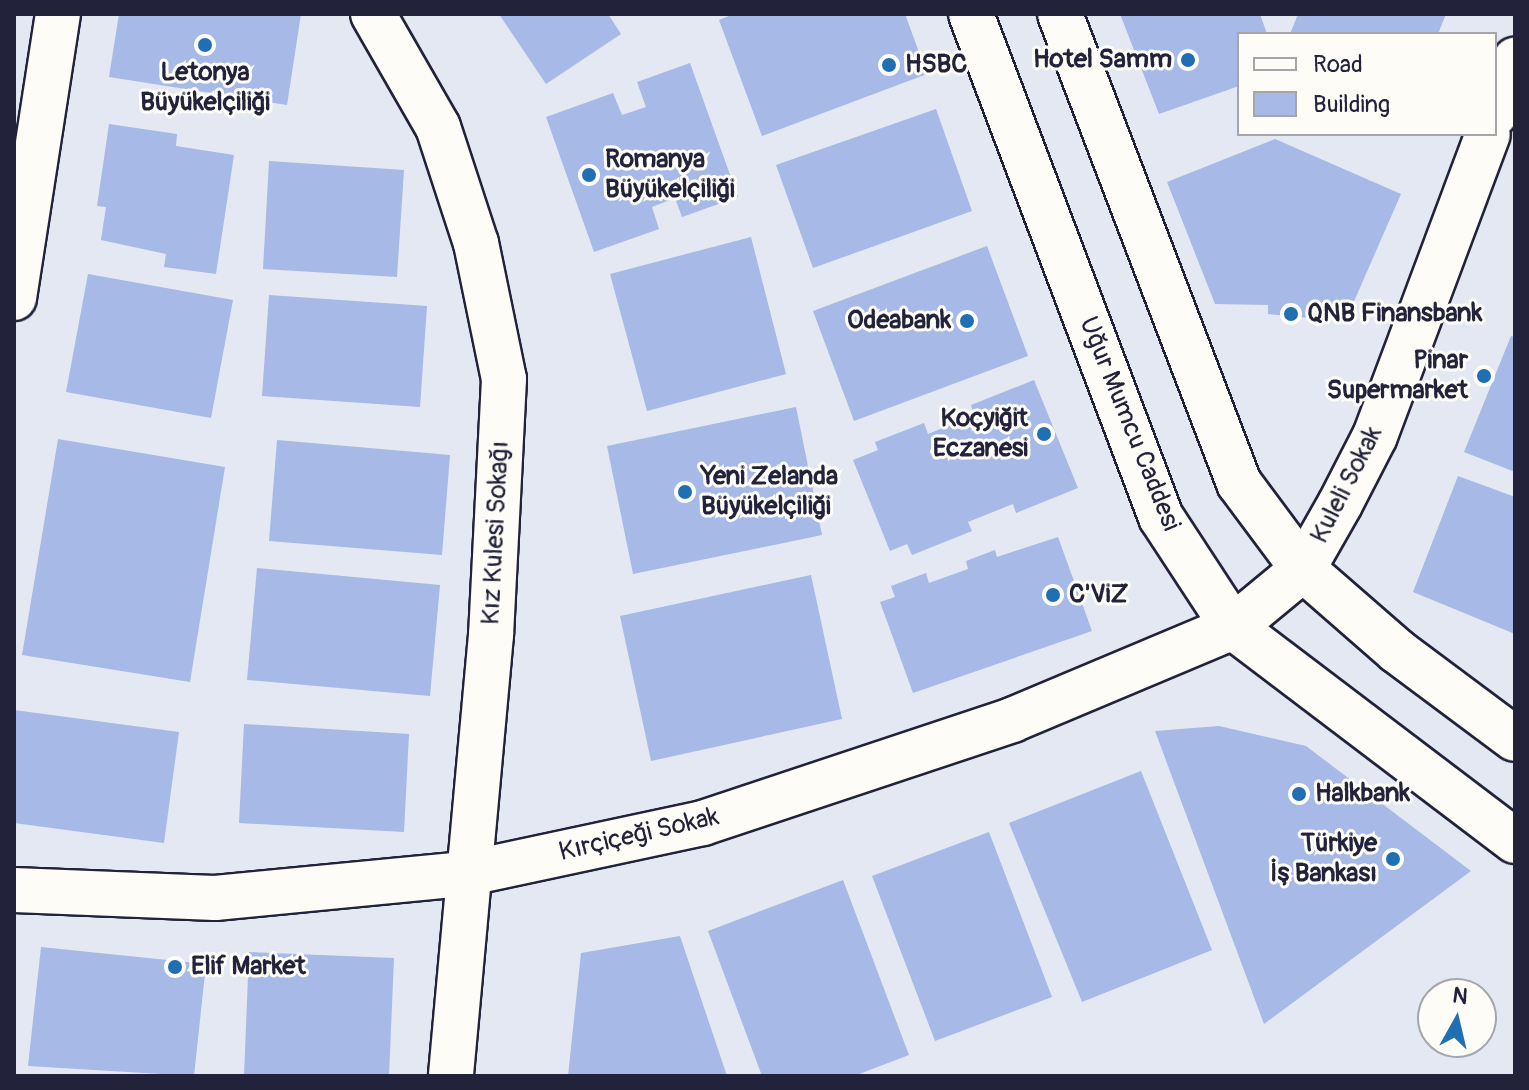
<!DOCTYPE html>
<meta charset="utf-8">
<style>
body{margin:0}
#map{position:relative;width:1529px;height:1090px;overflow:hidden;background:#e3e8f2;font-family:Pangolin,sans-serif}
div>[style]{position:absolute}
.building>*{inset:0;background:#a6b9e7}
.roads{filter:drop-shadow(2px 0 #22223b) drop-shadow(-2px 0 #22223b) drop-shadow(0 2px #22223b) drop-shadow(0 -2px #22223b)}
.minor>*{height:44px;margin:-22px;padding:0 22px;transform-origin:22px;border-radius:22px;background:#fdfcf7}
.tertiary>*{height:44px;margin:-22px;padding:0 22px;transform-origin:22px;border-radius:22px;background:#fdfcf7}
.secondary>*{height:44px;margin:-22px;padding:0 22px;transform-origin:22px;border-radius:22px;background:#fdfcf7}
.dots>*{width:22px;height:22px;translate:-50% -50%;box-sizing:border-box;border:4px solid #fdfcf7;border-radius:50%}
span{translate:-50% -50%;white-space:nowrap;text-align:center;line-height:1.15;-webkit-text-stroke:6px #fdfcf7;paint-order:stroke}
.poi-label{font-size:26px;color:#22223b;font-weight:700}
.right{translate:-100% -50%;text-align:right}
.left{translate:0 -50%;text-align:left}
.street-label{font-size:26px;color:#22223b}
.frame{position:absolute;inset:0;border:16px solid #22223b;pointer-events:none}
.legend{position:absolute;left:1237px;top:32px;width:260px;height:104px;box-sizing:border-box;background:#fdfcf7;border:2px solid #a5a5ac;margin:0;padding:10px 14px;list-style:none;font-size:24px;color:#22223b}
.legend li{display:flex;align-items:center;gap:16px;height:40px}
.legend b{width:40px;border:2px solid #a5a5ac}
.north{position:absolute;left:1417px;top:978px;width:80px;height:80px;box-sizing:border-box;background:#fdfcf7;border:2px solid #a5a5ac;border-radius:50%;rotate:8deg;font-size:22px;font-weight:700;line-height:32px;text-align:center;color:#22223b}
.north::after{content:'';display:block;margin:auto;width:28px;height:36px;background:#1f6fb2;clip-path:polygon(50% 0,100% 100%,50% 72%,0 100%)}
</style>
<div id="map">
<div class="building">
<div style="clip-path:polygon(119px 14px,301px 14px,287px 105px,109px 77px)"></div>
<div style="clip-path:polygon(499px 14px,608px 14px,621px 34px,546px 84px)"></div>
<div style="clip-path:polygon(734px 14px,905px 14px,927px 74px,762px 136px,719px 20px)"></div>
<div style="clip-path:polygon(1120px 14px,1260px 14px,1267px 34px,1239px 34px,1239px 86px,1159px 114px)"></div>
<div style="clip-path:polygon(1298px 14px,1446px 14px,1438px 34px,1290px 34px)"></div>
<div style="clip-path:polygon(690px 63px,738px 197px,682px 217px,675px 198px,652px 207px,659px 229px,594px 252px,546px 117px,613px 93px,622px 115px,646px 107px,637px 82px)"></div>
<div style="clip-path:polygon(936px 109px,972px 211px,813px 268px,776px 165px)"></div>
<div style="clip-path:polygon(109px 124px,177px 134px,176px 146px,234px 155px,216px 274px,164px 267px,166px 254px,101px 240px,106px 207px,97px 206px)"></div>
<div style="clip-path:polygon(1275px 139px,1401px 194px,1348px 315px,1311px 311px,1310px 318px,1268px 314px,1268px 305px,1215px 304px,1167px 182px)"></div>
<div style="clip-path:polygon(269px 161px,404px 170px,397px 277px,263px 269px)"></div>
<div style="clip-path:polygon(751px 237px,786px 374px,647px 411px,610px 274px)"></div>
<div style="clip-path:polygon(987px 246px,1028px 356px,854px 421px,813px 311px)"></div>
<div style="clip-path:polygon(88px 274px,233px 300px,211px 418px,66px 392px)"></div>
<div style="clip-path:polygon(269px 295px,427px 306px,420px 407px,262px 396px)"></div>
<div style="clip-path:polygon(1511px 336px,1515px 337px,1515px 472px,1464px 452px)"></div>
<div style="clip-path:polygon(1034px 380px,1078px 488px,1016px 513px,1013px 504px,968px 522px,972px 531px,912px 555px,907px 544px,890px 551px,853px 460px,878px 450px,875px 442px,924px 423px,928px 434px,974px 415px,971px 405px)"></div>
<div style="clip-path:polygon(796px 407px,822px 535px,633px 574px,607px 446px)"></div>
<div style="clip-path:polygon(58px 439px,225px 467px,190px 682px,22px 655px)"></div>
<div style="clip-path:polygon(277px 440px,450px 455px,442px 555px,269px 541px)"></div>
<div style="clip-path:polygon(1458px 476px,1515px 497px,1515px 634px,1413px 592px)"></div>
<div style="clip-path:polygon(1058px 537px,1092px 631px,913px 693px,880px 602px,895px 597px,891px 586px,926px 573px,929px 583px,968px 569px,966px 561px,995px 550px,997px 557px)"></div>
<div style="clip-path:polygon(257px 568px,440px 585px,430px 696px,247px 680px)"></div>
<div style="clip-path:polygon(811px 575px,842px 719px,651px 761px,620px 616px)"></div>
<div style="clip-path:polygon(14px 710px,179px 732px,164px 843px,14px 823px)"></div>
<div style="clip-path:polygon(244px 724px,409px 734px,404px 832px,239px 823px)"></div>
<div style="clip-path:polygon(1219px 726px,1306px 746px,1471px 871px,1264px 1024px,1155px 731px)"></div>
<div style="clip-path:polygon(1141px 771px,1212px 950px,1082px 1002px,1009px 823px)"></div>
<div style="clip-path:polygon(989px 832px,1052px 997px,935px 1041px,872px 876px)"></div>
<div style="clip-path:polygon(843px 880px,909px 1055px,854px 1076px,762px 1076px,708px 931px)"></div>
<div style="clip-path:polygon(680px 936px,727px 1076px,568px 1076px,581px 953px)"></div>
<div style="clip-path:polygon(41px 947px,206px 964px,194px 1076px,28px 1066px)"></div>
<div style="clip-path:polygon(249px 952px,394px 958px,389px 1076px,244px 1076px)"></div>
</div>
<div class="roads">
<div class="minor">
<div style="left:373px;top:14px;width:130px;rotate:60.1deg"></div>
<div style="left:438px;top:127px;width:122px;rotate:71.9deg"></div>
<div style="left:476px;top:243px;width:139px;rotate:78.4deg"></div>
<div style="left:504px;top:379px;width:256px;rotate:92.9deg"></div>
<div style="left:491px;top:635px;width:443px;rotate:95.2deg"></div>
<div style="left:14px;top:298px;width:287px;rotate:-81.2deg"></div>
<div style="left:14px;top:890px;width:201px;rotate:2.3deg"></div>
<div style="left:215px;top:898px;width:251px;rotate:-5.5deg"></div>
<div style="left:465px;top:874px;width:243px;rotate:-12.1deg"></div>
<div style="left:703px;top:823px;width:326px;rotate:-18.4deg"></div>
<div style="left:1012px;top:720px;width:240px;rotate:-22.8deg"></div>
</div>
<div class="tertiary">
<div style="left:1495px;top:114px;width:58px;rotate:-69.7deg"></div>
<div style="left:1233px;top:627px;width:91px;rotate:-39.6deg"></div>
<div style="left:1303px;top:569px;width:75px;rotate:-60.4deg"></div>
<div style="left:1340px;top:504px;width:76px;rotate:-62.8deg"></div>
<div style="left:1375px;top:436px;width:322px;rotate:-69.5deg"></div>
</div>
<div class="secondary">
<div style="left:971px;top:14px;width:538px;rotate:69.31deg"></div>
<div style="left:1161px;top:517px;width:131px;rotate:56.8deg"></div>
<div style="left:1233px;top:627px;width:354px;rotate:37.2deg"></div>
<div style="left:1060px;top:14px;width:502px;rotate:69.11deg"></div>
<div style="left:1239px;top:483px;width:107px;rotate:53.3deg"></div>
<div style="left:1303px;top:569px;width:125px;rotate:41.1deg"></div>
<div style="left:1397px;top:651px;width:147px;rotate:36.7deg"></div>
</div>
</div>
<div class="dots">
<div style="left:205px;top:45px;background:#1f6fb2"></div>
<div style="left:1188px;top:60px;background:#1f6fb2"></div>
<div style="left:889px;top:65px;background:#1f6fb2"></div>
<div style="left:589px;top:175px;background:#1f6fb2"></div>
<div style="left:1291px;top:314px;background:#1f6fb2"></div>
<div style="left:967px;top:321px;background:#1f6fb2"></div>
<div style="left:1484px;top:376px;background:#1f6fb2"></div>
<div style="left:1044px;top:434px;background:#1f6fb2"></div>
<div style="left:685px;top:492px;background:#1f6fb2"></div>
<div style="left:1053px;top:595px;background:#1f6fb2"></div>
<div style="left:1299px;top:794px;background:#1f6fb2"></div>
<div style="left:1393px;top:859px;background:#1f6fb2"></div>
<div style="left:175px;top:967px;background:#1f6fb2"></div>
</div>
<div class="poi-label">
<span class="right" style="left:1172px;top:60px">Hotel Samm</span>
<span class="left" style="left:905px;top:65px">HSBC</span>
<span style="left:205px;top:88px">Letonya<br>Büyükelçiliği</span>
<span class="left" style="left:605px;top:175px">Romanya<br>Büyükelçiliği</span>
<span class="left" style="left:1307px;top:314px">QNB Finansbank</span>
<span class="right" style="left:951px;top:321px">Odeabank</span>
<span class="right" style="left:1468px;top:376px">Pinar<br>Supermarket</span>
<span class="right" style="left:1028px;top:434px">Koçyiğit<br>Eczanesi</span>
<span class="left" style="left:701px;top:492px">Yeni Zelanda<br>Büyükelçiliği</span>
<span class="left" style="left:1069px;top:595px">C'ViZ</span>
<span class="left" style="left:1315px;top:794px">Halkbank</span>
<span class="right" style="left:1377px;top:859px">Türkiye<br>İş Bankası</span>
<span class="left" style="left:191px;top:967px">Elif Market</span>
</div>
<div class="street-label">
<span style="left:1129px;top:424px;rotate:68deg">Uğur Mumcu Caddesi</span>
<span style="left:1347px;top:485px;rotate:-63deg">Kuleli Sokak</span>
<span style="left:496px;top:533px;rotate:-87deg">Kız Kulesi Sokağı</span>
<span style="left:639px;top:835px;rotate:-13deg">Kırçiçeği Sokak</span>
</div>
<div class="frame"></div>
<ul class="legend">
<li><b style="height:10px;background:#fdfcf7"></b>Road</li>
<li><b style="height:22px;background:#a6b9e7"></b>Building</li>
</ul>
<div class="north">N</div>
</div>
